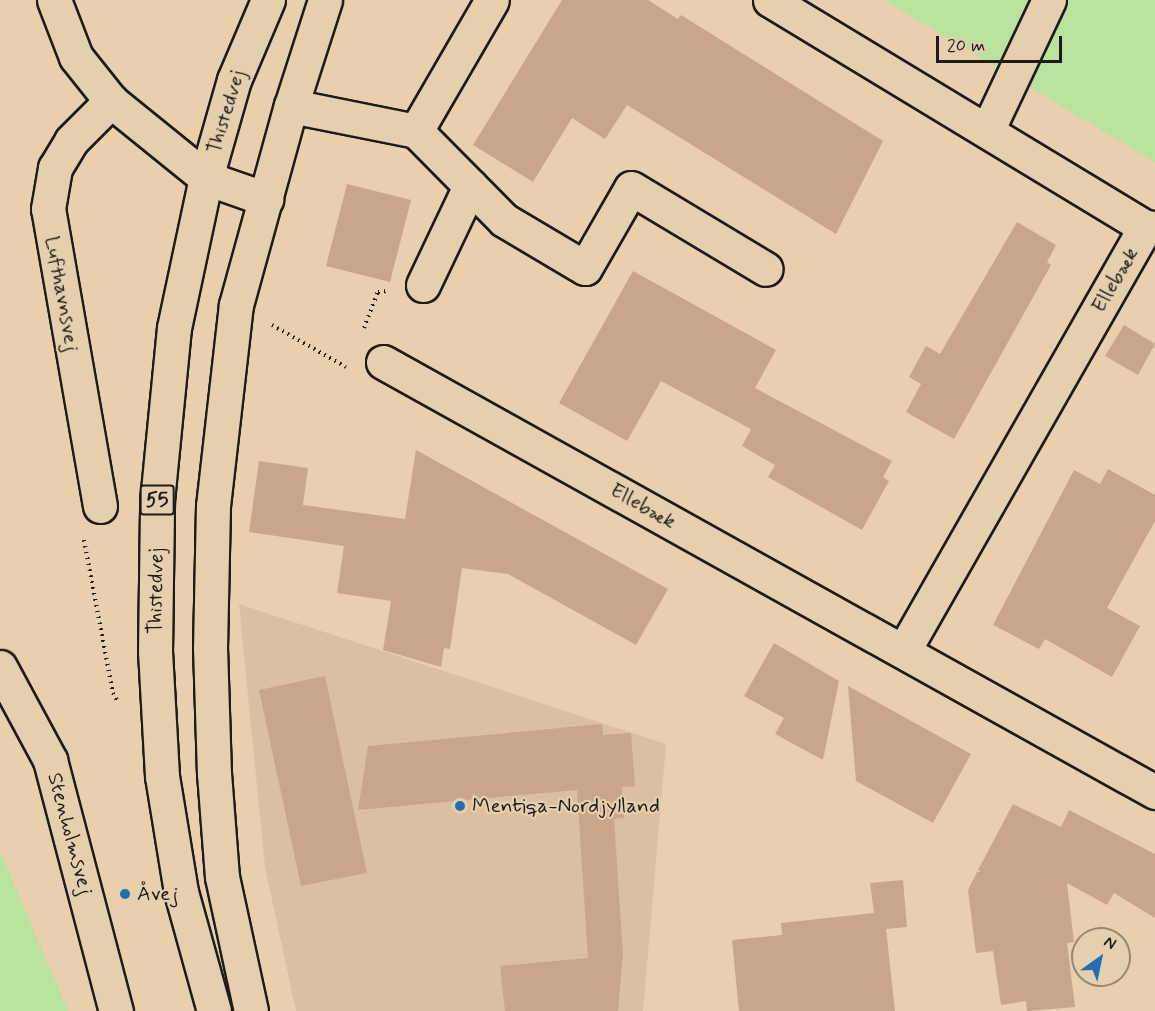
<!DOCTYPE html>
<meta charset="utf-8">
<style>
body{margin:0}
#map{position:relative;width:1155px;height:1011px;overflow:hidden;background:#e9cfad;font-family:Mynerve,sans-serif}
div>[style]{position:absolute}
.built>*{inset:0;background:#dbc09f}
.green>*{inset:0;background:#b8e29e}
.building>*{inset:0;background:#c9a68a}
.path>*{height:4px;margin-top:-2px;transform-origin:0;background:repeating-linear-gradient(90deg,#1c1c1c 0 1.5px,transparent 0 6px)}
.roads{filter:drop-shadow(2px 0 #1c1c1c) drop-shadow(-2px 0 #1c1c1c) drop-shadow(0 2px #1c1c1c) drop-shadow(0 -2px #1c1c1c)}
.minor>*{height:33px;margin:-16.5px;padding:0 16.5px;transform-origin:16.5px;border-radius:16.5px;background:#e5cfae}
.major>*{height:33px;margin:-16.5px;padding:0 16.5px;transform-origin:16.5px;border-radius:16.5px;background:#e5cfae}
.dots>*{width:16px;height:16px;translate:-50% -50%;box-sizing:border-box;border:3px solid #e5cfae;border-radius:50%}
span{translate:-50% -50%;white-space:nowrap;text-align:center;line-height:1.15;-webkit-text-stroke:4.5px #e5cfae;paint-order:stroke}
.shield-label span{padding:2px 4px;background:#e5cfae;border:2px solid;border-radius:4px;-webkit-text-stroke-width:0}
.shield-label{font-size:20px;color:#1c1c1c;font-weight:700}
.street-label{font-size:21px;color:#1c1c1c}
.poi-label{font-size:21px;color:#1c1c1c}
.left{translate:0 -50%;text-align:left}
.north{position:absolute;left:1071px;top:927px;width:60px;height:60px;box-sizing:border-box;background:#e5cfae;border:2px solid #958774;border-radius:50%;rotate:33deg;font-size:16px;font-weight:700;line-height:24px;text-align:center;color:#1c1c1c}
.north::after{content:'';display:block;margin:auto;width:21px;height:27px;background:#1f6fb2;clip-path:polygon(50% 0,100% 100%,50% 72%,0 100%)}
.scale{position:absolute;left:936px;top:36px;width:126px;height:27px;box-sizing:border-box;border:3px solid #1c1c1c;border-top:0;padding-left:8px;font-size:18px;line-height:21px;white-space:nowrap;color:#1c1c1c;-webkit-text-stroke:4px #e5cfae;paint-order:stroke}
</style>
<div id="map">
<div class="built">
<div style="clip-path:polygon(239px 604px,666px 744px,643px 1011px,296px 1011px,265px 867px)"></div>
</div>
<div class="green">
<div style="clip-path:polygon(884px 0,1155px 0,1155px 162px)"></div>
<div style="clip-path:polygon(0 852px,68px 1011px,0 1011px)"></div>
</div>
<div class="building">
<div style="clip-path:polygon(562px 0,648px 0,678px 19px,681px 15px,883px 141px,836px 234px,627px 105px,605px 139px,572px 118px,533px 182px,473px 145px)"></div>
<div style="clip-path:polygon(347px 184px,411px 200px,390px 282px,326px 266px)"></div>
<div style="clip-path:polygon(1017px 222px,1056px 245px,1047px 262px,1051px 265px,954px 439px,906px 412px,921px 384px,909px 377px,926px 346px,940px 354px)"></div>
<div style="clip-path:polygon(633px 271px,776px 350px,755px 388px,892px 461px,883px 477px,889px 481px,862px 530px,768px 477px,775px 465px,742px 446px,751px 429px,661px 381px,627px 441px,559px 403px)"></div>
<div style="clip-path:polygon(1124px 325px,1155px 344px,1138px 375px,1105px 356px)"></div>
<div style="clip-path:polygon(416px 450px,668px 589px,636px 645px,508px 574px,462px 568px,450px 649px,444px 648px,441px 667px,383px 650px,391px 601px,337px 593px,344px 546px,249px 532px,259px 461px,308px 468px,303px 505px,405px 519px)"></div>
<div style="clip-path:polygon(1108px 469px,1155px 495px,1155px 521px,1107px 608px,1140px 626px,1112px 677px,1045px 639px,1039px 649px,993px 625px,1074px 470px,1100px 484px)"></div>
<div style="clip-path:polygon(774px 643px,839px 681px,823px 760px,775px 734px,784px 718px,744px 696px)"></div>
<div style="clip-path:polygon(325px 676px,367px 873px,301px 886px,259px 690px)"></div>
<div style="clip-path:polygon(848px 686px,971px 754px,933px 823px,856px 781px)"></div>
<div style="clip-path:polygon(602px 724px,603px 735px,631px 733px,635px 786px,622px 787px,624px 818px,614px 819px,623px 954px,618px 1011px,505px 1011px,500px 966px,588px 958px,577px 790px,358px 810px,368px 746px)"></div>
<div style="clip-path:polygon(1013px 804px,1061px 827px,1069px 810px,1155px 854px,1155px 918px,1114px 893px,1107px 905px,1067px 883px,1074px 942px,1067px 943px,1075px 1007px,1027px 1011px,1026px 1001px,1001px 1005px,993px 951px,976px 953px,968px 890px,977px 872px,981px 872px,978px 870px)"></div>
<div style="clip-path:polygon(903px 880px,907px 927px,886px 929px,895px 1011px,739px 1011px,732px 940px,782px 935px,781px 923px,874px 913px,870px 883px)"></div>
</div>
<div class="path">
<div style="left:272px;top:325px;width:85px;rotate:29.6deg"></div>
<div style="left:364px;top:328px;width:39px;rotate:-69deg"></div>
<div style="left:378px;top:292px;width:8px;rotate:-7deg"></div>
<div style="left:84px;top:540px;width:156px;rotate:79.3deg"></div>
<div style="left:113px;top:693px;width:10px;rotate:61deg"></div>
</div>
<div class="roads">
<div class="minor">
<div style="left:54px;top:0;width:61px;rotate:68.9deg"></div>
<div style="left:76px;top:57px;width:56px;rotate:51.5deg"></div>
<div style="left:111px;top:101px;width:122px;rotate:39deg"></div>
<div style="left:206px;top:178px;width:64px;rotate:19.3deg"></div>
<div style="left:770px;top:0;width:438px;rotate:31.2deg"></div>
<div style="left:1145px;top:227px;width:10px;rotate:6deg"></div>
<div style="left:291px;top:106px;width:127px;rotate:11.3deg"></div>
<div style="left:416px;top:131px;width:151px;rotate:-59.9deg"></div>
<div style="left:416px;top:131px;width:125px;rotate:45.3deg"></div>
<div style="left:504px;top:220px;width:94px;rotate:30.7deg"></div>
<div style="left:585px;top:268px;width:92px;rotate:-60.1deg"></div>
<div style="left:631px;top:188px;width:157px;rotate:31deg"></div>
<div style="left:987px;top:131px;width:145px;rotate:-64.7deg"></div>
<div style="left:423px;top:285px;width:110px;rotate:-64.6deg"></div>
<div style="left:383px;top:362px;width:884px;rotate:29.12deg"></div>
<div style="left:100px;top:506px;width:302px;rotate:-99.9deg"></div>
<div style="left:48px;top:209px;width:42px;rotate:-80.3deg"></div>
<div style="left:55px;top:168px;width:31px;rotate:-59deg"></div>
<div style="left:71px;top:141px;width:57px;rotate:-45deg"></div>
<div style="left:904px;top:650px;width:487px;rotate:-60.3deg"></div>
<div style="left:0;top:667px;width:106px;rotate:61.7deg"></div>
<div style="left:50px;top:760px;width:260px;rotate:75.3deg"></div>
</div>
<div class="major">
<div style="left:214px;top:1011px;width:123px;rotate:-105.5deg"></div>
<div style="left:181px;top:892px;width:118px;rotate:-99.3deg"></div>
<div style="left:162px;top:776px;width:124px;rotate:-93.2deg"></div>
<div style="left:155px;top:652px;width:151px;rotate:-89.2deg"></div>
<div style="left:157px;top:501px;width:174px;rotate:-84.4deg"></div>
<div style="left:174px;top:328px;width:153px;rotate:-78deg"></div>
<div style="left:206px;top:178px;width:102px;rotate:-74.1deg"></div>
<div style="left:234px;top:80px;width:87px;rotate:-67deg"></div>
<div style="left:251px;top:1011px;width:137px;rotate:-102.2deg"></div>
<div style="left:222px;top:877px;width:103px;rotate:-94.4deg"></div>
<div style="left:214px;top:774px;width:125px;rotate:-91.8deg"></div>
<div style="left:210px;top:649px;width:143px;rotate:-88.8deg"></div>
<div style="left:213px;top:506px;width:202px;rotate:-83.5deg"></div>
<div style="left:236px;top:305px;width:206px;rotate:-74.6deg"></div>
<div style="left:291px;top:106px;width:111px;rotate:-72.2deg"></div>
</div>
</div>
<div class="dots">
<div style="left:460px;top:806px;background:#1f6fb2"></div>
<div style="left:125px;top:894px;background:#1f6fb2"></div>
</div>
<div class="shield-label">
<span style="left:157px;top:500px">55</span>
</div>
<div class="street-label">
<span style="left:226px;top:112px;rotate:-73deg">Thistedvej</span>
<span style="left:1115px;top:280px;rotate:-60deg">Ellebæk</span>
<span style="left:62px;top:294px;rotate:80deg">Lufthavnsvej</span>
<span style="left:643px;top:506px;rotate:29deg">Ellebæk</span>
<span style="left:156px;top:591px;rotate:-89deg">Thistedvej</span>
<span style="left:70px;top:834px;rotate:75deg">Stenholmsvej</span>
</div>
<div class="poi-label">
<span class="left" style="left:472px;top:806px">Mentiqa-Nordjylland</span>
<span class="left" style="left:137px;top:894px">Åvej</span>
</div>
<div class="north">N</div>
<div class="scale">20 m</div>
</div>
